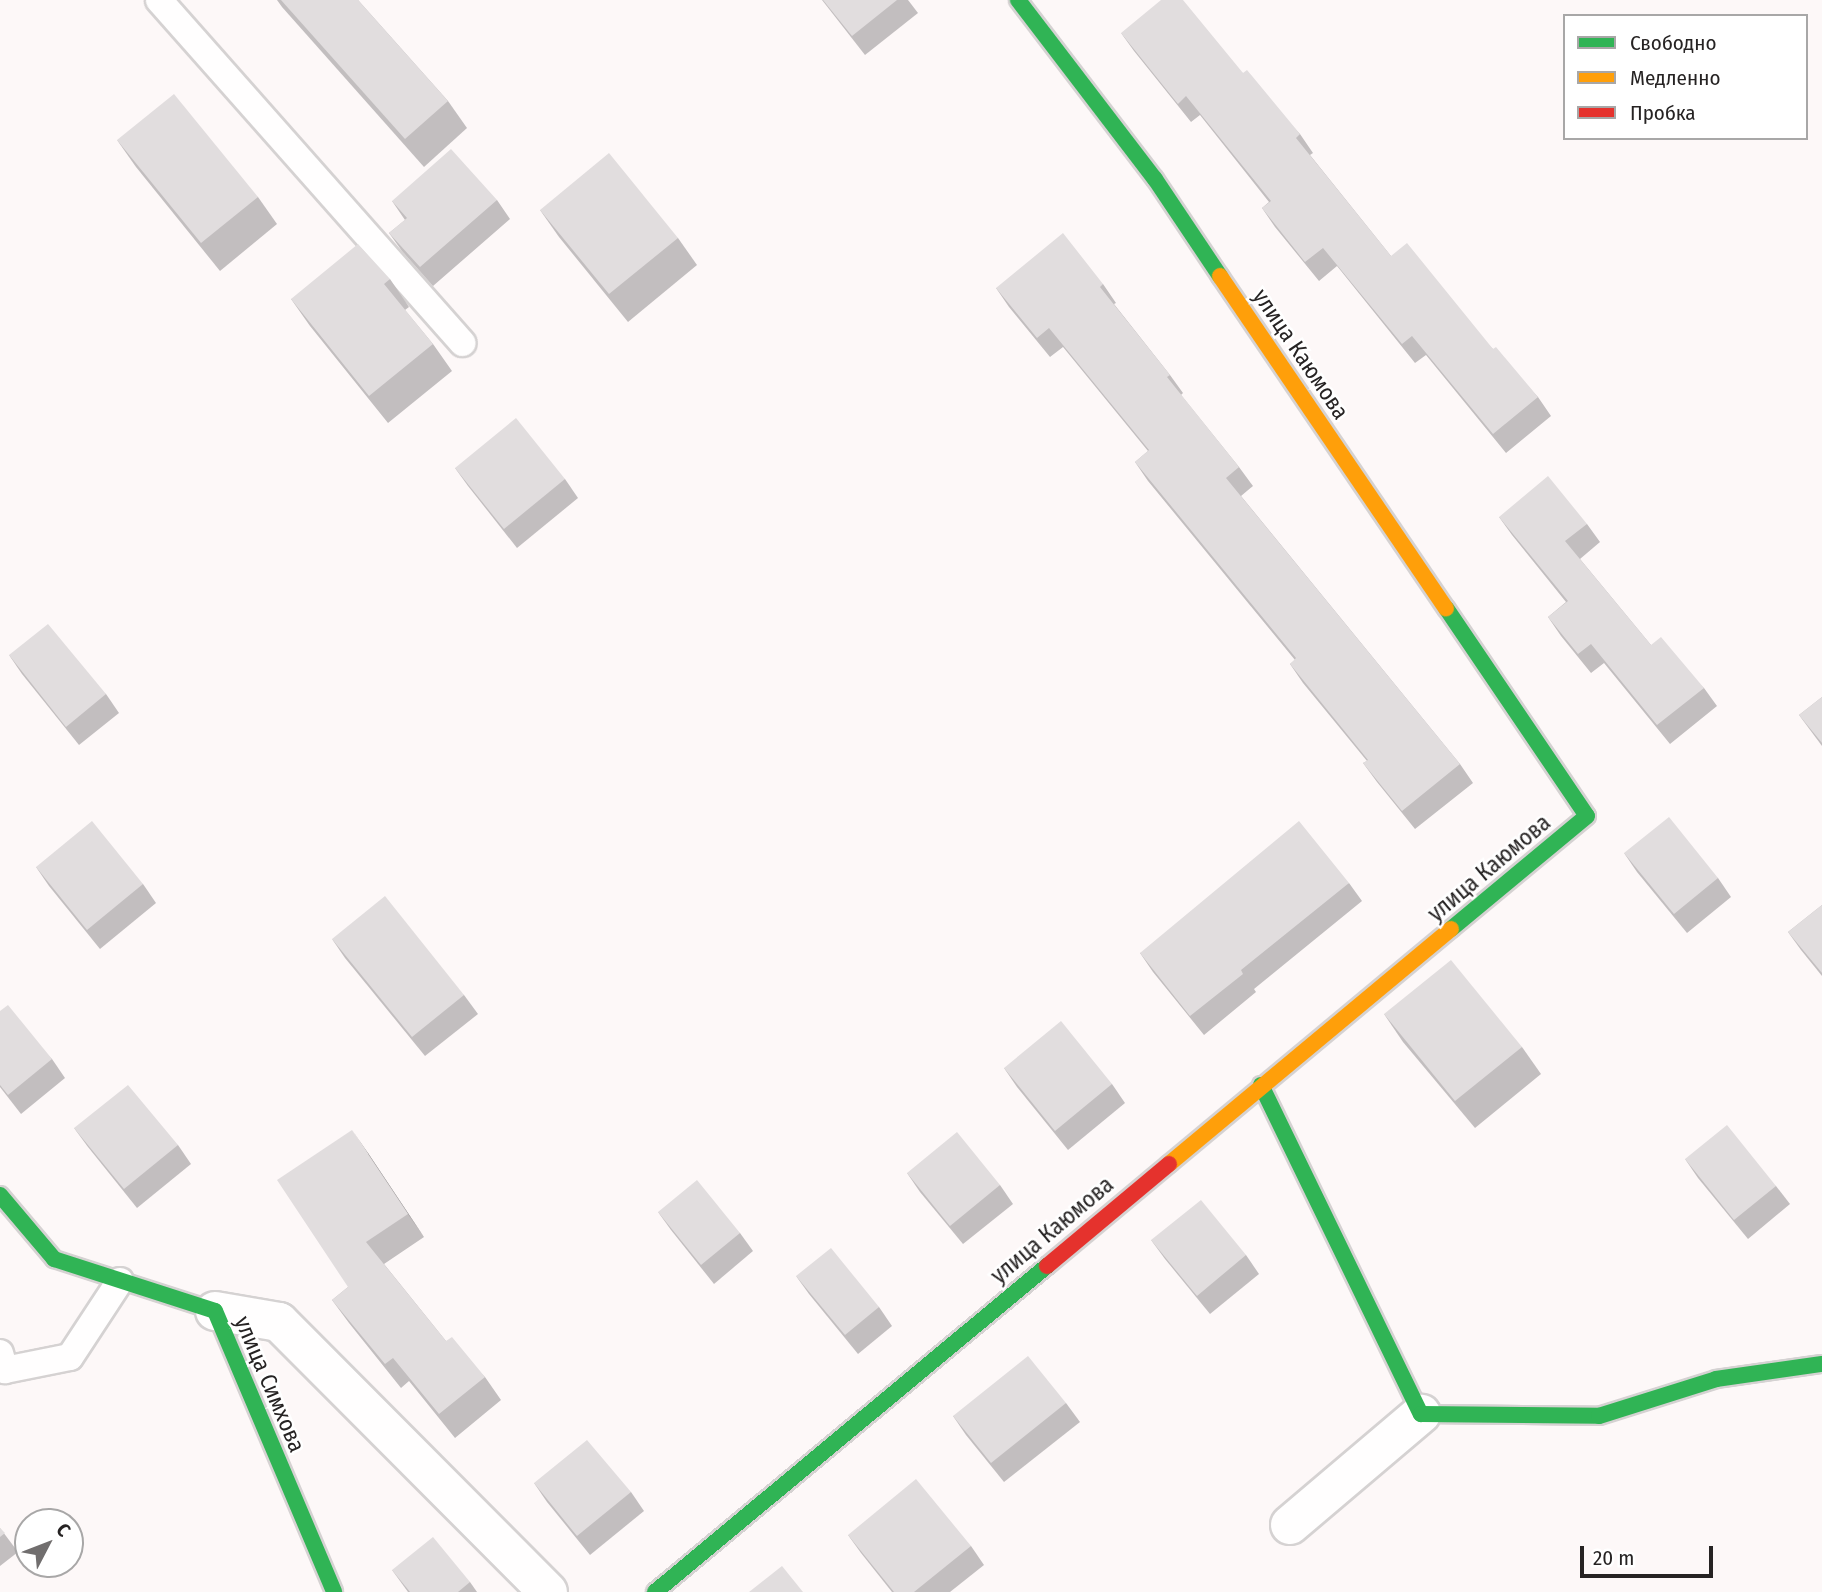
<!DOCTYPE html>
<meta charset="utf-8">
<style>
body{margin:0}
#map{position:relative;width:1822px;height:1592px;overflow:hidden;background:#fdf8f8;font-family:"Fira Sans Condensed",sans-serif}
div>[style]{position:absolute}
.roads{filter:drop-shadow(2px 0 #d5d2d2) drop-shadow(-2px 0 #d5d2d2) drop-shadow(0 2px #d5d2d2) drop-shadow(0 -2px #d5d2d2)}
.lane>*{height:26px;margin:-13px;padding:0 13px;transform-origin:13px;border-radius:13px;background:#fffefe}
.street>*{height:38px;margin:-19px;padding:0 19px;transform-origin:19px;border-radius:19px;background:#fffefe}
.fast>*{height:16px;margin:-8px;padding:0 8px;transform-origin:8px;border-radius:8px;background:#30b455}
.slow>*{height:16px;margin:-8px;padding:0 8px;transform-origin:8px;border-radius:8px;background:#ff9f0a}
.jam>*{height:16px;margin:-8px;padding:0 8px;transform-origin:8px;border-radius:8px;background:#e5322d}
.wall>*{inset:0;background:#c2bebf}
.shaded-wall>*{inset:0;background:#9e9b9b}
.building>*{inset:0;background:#e1ddde}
span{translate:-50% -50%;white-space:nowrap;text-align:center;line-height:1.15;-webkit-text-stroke:5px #fff;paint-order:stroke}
.street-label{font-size:23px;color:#262323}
.legend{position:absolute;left:1563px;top:14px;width:245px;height:126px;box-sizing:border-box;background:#fff;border:2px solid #a8a7a7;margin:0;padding:9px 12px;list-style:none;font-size:21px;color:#262323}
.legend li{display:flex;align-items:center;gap:14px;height:35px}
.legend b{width:35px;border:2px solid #a8a7a7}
.north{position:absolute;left:14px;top:1508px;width:70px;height:70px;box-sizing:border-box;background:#fff;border:2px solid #a8a7a7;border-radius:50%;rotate:48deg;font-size:19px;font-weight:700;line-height:28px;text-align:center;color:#262323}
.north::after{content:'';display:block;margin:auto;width:24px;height:32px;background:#716e6e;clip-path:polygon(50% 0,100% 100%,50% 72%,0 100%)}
.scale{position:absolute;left:1580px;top:1546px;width:133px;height:32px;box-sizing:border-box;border:4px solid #262323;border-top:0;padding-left:9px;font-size:21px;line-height:24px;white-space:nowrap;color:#262323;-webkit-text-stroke:5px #fff;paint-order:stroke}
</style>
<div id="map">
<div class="roads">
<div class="lane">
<div style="left:159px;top:0;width:458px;rotate:48.5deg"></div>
<div style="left:0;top:1353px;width:18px;rotate:74deg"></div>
<div style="left:5px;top:1370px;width:66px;rotate:-11.3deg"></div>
<div style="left:70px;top:1357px;width:91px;rotate:-56.7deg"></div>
</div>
<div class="street">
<div style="left:215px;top:1311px;width:65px;rotate:9.8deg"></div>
<div style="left:279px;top:1322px;width:381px;rotate:45.1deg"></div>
<div style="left:1290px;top:1525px;width:172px;rotate:-40.3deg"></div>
</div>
<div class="fast">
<div style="left:1018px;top:0;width:225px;rotate:52.6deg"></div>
<div style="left:1155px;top:179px;width:117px;rotate:56.2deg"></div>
<div style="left:1446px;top:608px;width:251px;rotate:55.9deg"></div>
<div style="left:1587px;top:816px;width:177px;rotate:140.3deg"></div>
<div style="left:1261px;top:1085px;width:366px;rotate:64.1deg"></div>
<div style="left:1421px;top:1414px;width:178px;rotate:0.6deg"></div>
<div style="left:1599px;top:1416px;width:123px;rotate:-17.5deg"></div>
<div style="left:1716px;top:1379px;width:107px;rotate:-8.1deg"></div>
<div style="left:0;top:1195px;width:84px;rotate:49.8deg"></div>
<div style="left:54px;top:1259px;width:169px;rotate:17.9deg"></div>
<div style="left:215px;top:1311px;width:305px;rotate:67deg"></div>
<div style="left:655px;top:1592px;width:510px;rotate:-39.75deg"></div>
</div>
<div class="slow">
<div style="left:1220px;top:276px;width:402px;rotate:55.8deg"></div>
<div style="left:1169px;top:1164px;width:367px;rotate:-39.8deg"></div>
</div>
<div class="jam">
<div style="left:1047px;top:1266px;width:159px;rotate:-39.9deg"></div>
</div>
</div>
<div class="wall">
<div style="clip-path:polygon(277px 0,358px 0,448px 101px,467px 128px,424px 167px,282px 7px)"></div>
<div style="clip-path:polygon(822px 0,908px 0,918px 13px,865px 55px)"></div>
<div style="clip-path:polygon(1121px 33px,1243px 73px,1300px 134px,1313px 153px,1310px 155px,1391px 256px,1493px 349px,1538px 397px,1551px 416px,1506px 453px,1426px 355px,1415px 363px,1337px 266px,1319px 281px,1275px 227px,1262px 208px,1269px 202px,1200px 115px,1191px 122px,1134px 51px)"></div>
<div style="clip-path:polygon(117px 140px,258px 197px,277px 224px,220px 271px,136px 167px)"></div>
<div style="clip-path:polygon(497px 200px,510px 219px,433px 286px,402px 251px,389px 233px,405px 220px,392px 201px)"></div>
<div style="clip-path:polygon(540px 210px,678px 238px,697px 265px,628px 322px,559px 237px)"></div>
<div style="clip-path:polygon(390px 279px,409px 307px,405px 310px,433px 344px,452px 371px,388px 423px,310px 326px,291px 299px)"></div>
<div style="clip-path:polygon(1103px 284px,1116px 303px,1114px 304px,1170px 375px,1183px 393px,1181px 395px,1239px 467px,1253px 486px,1241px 496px,1460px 764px,1473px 783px,1415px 829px,1377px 782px,1363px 763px,1367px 761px,1303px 683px,1290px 664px,1295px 660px,1148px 481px,1135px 462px,1148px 451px,1063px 347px,1050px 357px,1009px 307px,996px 288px)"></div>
<div style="clip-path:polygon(455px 468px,565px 479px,578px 498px,517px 548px,468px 486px)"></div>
<div style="clip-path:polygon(1499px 517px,1587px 524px,1600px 542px,1580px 559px,1651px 645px,1704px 688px,1717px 706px,1670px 744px,1604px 663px,1591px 673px,1561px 636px,1548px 617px,1566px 602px,1512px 535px)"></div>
<div style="clip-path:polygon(9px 655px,106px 694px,119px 713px,79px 745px,22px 674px)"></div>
<div style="clip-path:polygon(1822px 697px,1822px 746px,1799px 715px)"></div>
<div style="clip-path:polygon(1624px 853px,1718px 878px,1731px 897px,1687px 933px,1637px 872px)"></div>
<div style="clip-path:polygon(36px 867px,143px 884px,156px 903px,100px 949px,49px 886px)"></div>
<div style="clip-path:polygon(1349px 883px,1362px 901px,1254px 989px,1256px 992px,1204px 1035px,1153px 972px,1140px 953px)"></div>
<div style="clip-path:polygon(1822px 905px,1822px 976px,1801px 950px,1788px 932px)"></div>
<div style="clip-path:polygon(332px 939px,464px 995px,478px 1014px,425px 1056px,345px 958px)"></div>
<div style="clip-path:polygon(0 1011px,52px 1059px,65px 1078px,21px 1114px,0 1087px)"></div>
<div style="clip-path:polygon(1384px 1014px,1522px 1047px,1541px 1074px,1475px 1128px,1403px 1042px)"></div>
<div style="clip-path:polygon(1004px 1068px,1112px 1084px,1125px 1103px,1068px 1150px,1017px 1087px)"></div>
<div style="clip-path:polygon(74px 1128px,178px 1145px,191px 1164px,137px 1208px,88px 1147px)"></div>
<div style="clip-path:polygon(368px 1153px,424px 1237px,384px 1264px,446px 1341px,485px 1377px,501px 1400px,455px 1438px,409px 1381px,401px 1388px,349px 1323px,332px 1300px,348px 1287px)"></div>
<div style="clip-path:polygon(1685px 1159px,1776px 1186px,1790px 1204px,1748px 1239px,1698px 1178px)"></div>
<div style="clip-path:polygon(907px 1173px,1000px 1185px,1013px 1204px,963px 1244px,920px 1192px)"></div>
<div style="clip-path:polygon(658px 1212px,740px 1233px,753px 1251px,714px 1284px,671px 1230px)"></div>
<div style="clip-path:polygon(1151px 1240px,1246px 1255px,1259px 1274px,1210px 1314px,1165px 1259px)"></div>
<div style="clip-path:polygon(796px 1276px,879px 1307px,892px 1326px,858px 1354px,809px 1294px)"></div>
<div style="clip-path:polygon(1066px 1403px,1080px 1422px,1004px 1482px,966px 1435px,953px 1416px)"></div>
<div style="clip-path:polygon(534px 1483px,631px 1492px,644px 1511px,590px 1555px,547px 1502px)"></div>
<div style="clip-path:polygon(0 1528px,18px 1552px,0 1566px)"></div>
<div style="clip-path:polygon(848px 1535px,971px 1546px,984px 1565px,950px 1592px,892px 1592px,861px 1553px)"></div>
<div style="clip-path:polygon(392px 1570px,470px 1582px,477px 1592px,408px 1592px)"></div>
</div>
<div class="shaded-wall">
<div style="clip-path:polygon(352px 1130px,368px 1153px,424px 1237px,408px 1214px)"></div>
</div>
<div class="building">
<div style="clip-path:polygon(281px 0,358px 0,448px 101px,405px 139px)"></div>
<div style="clip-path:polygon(823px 0,897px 0,852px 36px)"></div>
<div style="clip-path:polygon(1161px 0,1183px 0,1243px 73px,1247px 70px,1300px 134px,1296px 138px,1391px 256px,1407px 243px,1493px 349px,1496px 347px,1538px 397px,1493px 434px,1412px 336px,1402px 344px,1323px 248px,1305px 262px,1262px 208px,1271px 201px,1186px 96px,1178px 104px,1121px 33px)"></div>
<div style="clip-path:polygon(174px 94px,258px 197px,201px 243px,117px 140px)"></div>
<div style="clip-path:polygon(451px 149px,497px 200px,420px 267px,389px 233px,407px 218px,392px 201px)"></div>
<div style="clip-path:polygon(609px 153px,678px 238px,609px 294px,540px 210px)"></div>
<div style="clip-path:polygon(1063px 233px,1103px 284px,1100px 287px,1170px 375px,1167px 377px,1239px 467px,1226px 478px,1460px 764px,1402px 811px,1363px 763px,1368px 760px,1290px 664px,1296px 658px,1135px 462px,1149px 450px,1049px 328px,1037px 338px,996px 288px)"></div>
<div style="clip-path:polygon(358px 244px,390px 279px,384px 284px,433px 344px,369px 396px,291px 299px)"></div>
<div style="clip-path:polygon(516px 418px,565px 479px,504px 529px,455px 468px)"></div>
<div style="clip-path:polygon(1548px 476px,1587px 524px,1565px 541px,1651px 645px,1661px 637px,1704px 688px,1657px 725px,1591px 644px,1578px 654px,1548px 617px,1568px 601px,1499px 517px)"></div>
<div style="clip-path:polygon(48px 624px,106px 694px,66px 727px,9px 655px)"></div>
<div style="clip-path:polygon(1822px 697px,1822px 743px,1799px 715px)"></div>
<div style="clip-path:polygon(1669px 817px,1718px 878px,1674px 914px,1624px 853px)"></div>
<div style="clip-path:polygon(92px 821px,143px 884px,87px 930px,36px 867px)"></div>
<div style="clip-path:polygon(1299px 821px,1349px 883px,1241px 970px,1243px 974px,1190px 1016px,1140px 953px)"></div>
<div style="clip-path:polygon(385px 896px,464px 995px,412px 1037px,332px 939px)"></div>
<div style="clip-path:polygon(1822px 905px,1822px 973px,1788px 932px)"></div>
<div style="clip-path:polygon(1451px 960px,1522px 1047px,1455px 1101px,1384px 1014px)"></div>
<div style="clip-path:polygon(8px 1005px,52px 1059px,8px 1095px,0 1085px,0 1011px)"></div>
<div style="clip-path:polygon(1061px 1021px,1112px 1084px,1055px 1131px,1004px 1068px)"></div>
<div style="clip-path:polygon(128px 1085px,178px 1145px,124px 1189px,74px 1128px)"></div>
<div style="clip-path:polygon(1727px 1125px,1776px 1186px,1734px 1220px,1685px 1159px)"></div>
<div style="clip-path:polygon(352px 1130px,408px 1214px,366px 1242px,446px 1341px,452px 1337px,485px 1377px,439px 1414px,393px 1358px,385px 1364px,332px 1300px,348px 1287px,277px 1180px)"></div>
<div style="clip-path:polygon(957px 1132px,1000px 1185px,950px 1226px,907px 1173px)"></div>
<div style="clip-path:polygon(697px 1180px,740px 1233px,701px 1265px,658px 1212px)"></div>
<div style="clip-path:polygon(1201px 1200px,1246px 1255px,1197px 1296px,1151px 1240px)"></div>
<div style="clip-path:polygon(831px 1248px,879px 1307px,845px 1335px,796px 1276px)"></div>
<div style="clip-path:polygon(1028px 1356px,1066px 1403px,991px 1463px,953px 1416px)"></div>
<div style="clip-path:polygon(587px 1440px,631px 1492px,577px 1536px,534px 1483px)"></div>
<div style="clip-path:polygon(916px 1479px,971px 1546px,914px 1592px,894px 1592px,848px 1535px)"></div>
<div style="clip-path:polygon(0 1528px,5px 1533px,0 1537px)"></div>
<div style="clip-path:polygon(433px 1537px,470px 1582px,458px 1592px,410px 1592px,392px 1570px)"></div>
<div style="clip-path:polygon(782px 1566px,803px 1592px,749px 1592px)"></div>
</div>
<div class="street-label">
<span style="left:1301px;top:354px;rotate:56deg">улица Каюмова</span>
<span style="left:1489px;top:868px;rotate:-40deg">улица Каюмова</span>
<span style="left:1052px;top:1230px;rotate:-40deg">улица Каюмова</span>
<span style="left:270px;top:1384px;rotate:67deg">улица Симхова</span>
</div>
<ul class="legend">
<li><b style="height:9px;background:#30b455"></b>Свободно</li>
<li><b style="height:9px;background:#ff9f0a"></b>Медленно</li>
<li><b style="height:9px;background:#e5322d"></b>Пробка</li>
</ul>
<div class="north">С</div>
<div class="scale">20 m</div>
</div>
